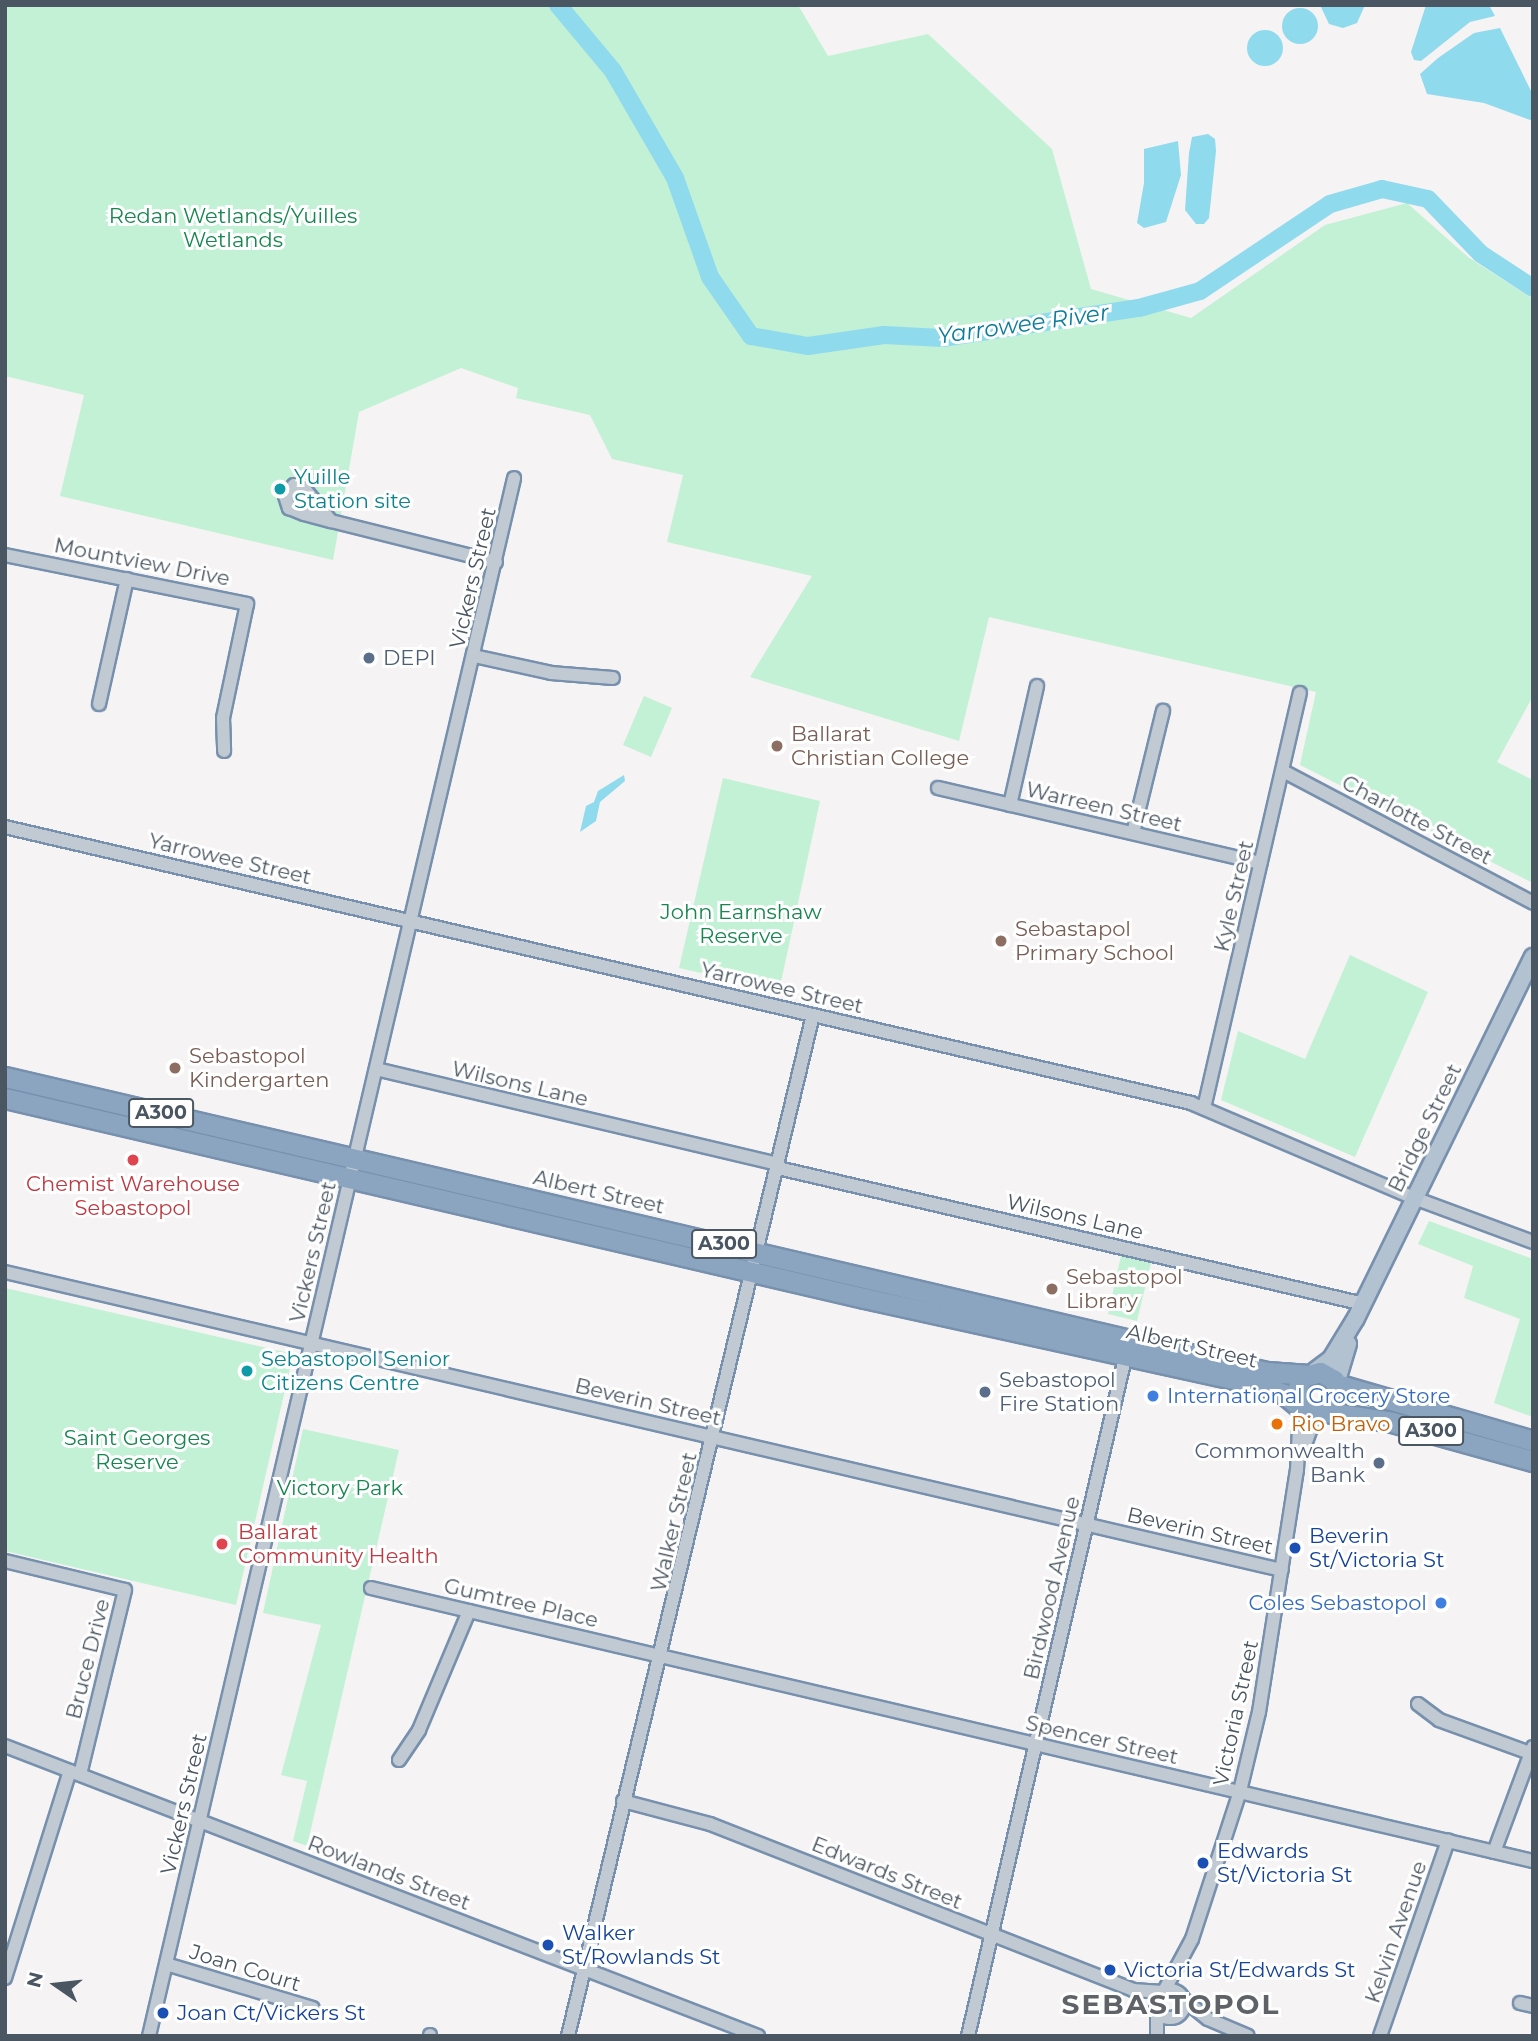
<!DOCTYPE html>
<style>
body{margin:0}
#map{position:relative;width:1538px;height:2041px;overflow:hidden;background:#f5f3f3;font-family:Montserrat,sans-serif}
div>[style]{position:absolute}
.green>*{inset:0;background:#c3f1d5}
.water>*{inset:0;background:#90daee}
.round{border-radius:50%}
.river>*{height:18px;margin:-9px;padding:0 9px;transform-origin:9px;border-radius:9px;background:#90daee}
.roads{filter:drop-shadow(2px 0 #7690ad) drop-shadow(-2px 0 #7690ad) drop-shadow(0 2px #7690ad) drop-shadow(0 -2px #7690ad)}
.minor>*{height:12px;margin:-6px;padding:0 6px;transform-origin:6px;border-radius:6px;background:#c1cad2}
.minor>.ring{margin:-6px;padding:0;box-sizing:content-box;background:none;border:12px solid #c1cad2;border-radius:50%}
.major>*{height:16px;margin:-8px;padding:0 8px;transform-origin:8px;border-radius:8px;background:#b3c2d1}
.highway>*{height:19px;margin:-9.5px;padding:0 9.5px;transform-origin:9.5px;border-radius:9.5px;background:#8ba5c1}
.dots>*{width:19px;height:19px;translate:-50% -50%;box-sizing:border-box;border:4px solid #fff;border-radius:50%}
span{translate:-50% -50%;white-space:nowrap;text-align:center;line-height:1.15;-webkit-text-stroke:6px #fff;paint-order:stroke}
.shield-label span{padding:2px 5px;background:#fff;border:2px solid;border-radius:5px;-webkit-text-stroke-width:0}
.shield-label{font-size:19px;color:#4a5661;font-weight:700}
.park-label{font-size:21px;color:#17864f}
.culture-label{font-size:21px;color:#0d838f}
.left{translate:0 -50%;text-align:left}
.street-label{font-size:21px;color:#4a5661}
.service-label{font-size:21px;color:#4e5e75}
.right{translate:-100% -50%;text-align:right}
.education-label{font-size:21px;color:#785e54}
.health-label{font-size:21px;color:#be3a42}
.shop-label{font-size:21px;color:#366cbe}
.food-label{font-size:21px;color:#c56008}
.transit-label{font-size:21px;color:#164399}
.water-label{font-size:23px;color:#0c7c9b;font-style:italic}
.district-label{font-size:28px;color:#5f6368;font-weight:700;letter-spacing:2px}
.frame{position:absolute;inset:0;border:7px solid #4a5661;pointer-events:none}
.north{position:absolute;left:21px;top:1950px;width:70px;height:70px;-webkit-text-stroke:5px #fff;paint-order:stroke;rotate:284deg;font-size:19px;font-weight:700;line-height:28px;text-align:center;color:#4a5661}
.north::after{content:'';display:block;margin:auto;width:24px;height:32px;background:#4a5661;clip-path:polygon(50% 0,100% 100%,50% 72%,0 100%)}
</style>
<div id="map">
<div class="green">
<div style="clip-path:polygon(5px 5px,798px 5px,828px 56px,928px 34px,1052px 149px,1091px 289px,1191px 318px,1325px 225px,1407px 203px,1468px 257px,1533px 299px,1533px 696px,1497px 762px,1533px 780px,1533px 883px,1300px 765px,1316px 692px,989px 617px,959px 741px,750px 677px,812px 576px,667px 542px,683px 475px,612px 459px,590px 415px,516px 398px,518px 388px,461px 368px,359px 412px,333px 560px,60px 496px,84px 395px,5px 376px)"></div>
<div style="clip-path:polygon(644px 696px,672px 708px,651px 757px,623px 745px)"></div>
<div style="clip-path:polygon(723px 778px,820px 801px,779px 991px,679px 968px)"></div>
<div style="clip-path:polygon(1350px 955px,1428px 992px,1355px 1157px,1221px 1100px,1238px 1031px,1305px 1059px)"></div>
<div style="clip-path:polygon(1429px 1221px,1533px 1259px,1533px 1417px,1494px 1403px,1520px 1319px,1464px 1298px,1473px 1266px,1418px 1244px)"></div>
<div style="clip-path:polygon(1121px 1256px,1151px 1263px,1137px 1321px,1108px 1314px)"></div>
<div style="clip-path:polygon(5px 1288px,289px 1353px,292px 1359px,236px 1605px,5px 1551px)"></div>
<div style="clip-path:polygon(303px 1429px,399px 1450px,307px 1846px,293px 1841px,307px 1781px,281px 1775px,321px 1625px,263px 1613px)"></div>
</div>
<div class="water">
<div style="clip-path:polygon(1320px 5px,1365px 5px,1357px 23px,1343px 28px,1329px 24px)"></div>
<div style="clip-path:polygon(1426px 5px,1489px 5px,1495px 16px,1470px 22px,1421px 61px,1414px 60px,1411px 52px)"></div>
<div class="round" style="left:1282px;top:8px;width:36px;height:36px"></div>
<div style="clip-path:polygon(1500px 28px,1533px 95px,1533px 121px,1484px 103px,1427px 94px,1420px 74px,1438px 58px,1474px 33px)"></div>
<div class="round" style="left:1247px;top:30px;width:36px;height:36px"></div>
<div style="clip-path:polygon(1208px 134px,1215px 139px,1216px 151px,1209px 218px,1204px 224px,1196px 224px,1185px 210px,1189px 153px,1192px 137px)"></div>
<div style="clip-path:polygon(1178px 141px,1181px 175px,1166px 222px,1144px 228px,1137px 223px,1144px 183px,1144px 149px)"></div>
<div style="clip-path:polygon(624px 775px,625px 781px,600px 802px,596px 821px,580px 832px,586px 806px,594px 802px,598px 791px)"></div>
</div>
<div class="river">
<div style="left:558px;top:5px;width:86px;rotate:50.2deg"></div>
<div style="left:613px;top:71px;width:124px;rotate:59.9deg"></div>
<div style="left:675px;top:178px;width:105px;rotate:70.5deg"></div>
<div style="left:710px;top:277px;width:72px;rotate:55.2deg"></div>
<div style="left:751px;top:336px;width:58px;rotate:10deg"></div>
<div style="left:808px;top:346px;width:77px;rotate:-8.2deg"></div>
<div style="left:884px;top:335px;width:58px;rotate:3deg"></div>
<div style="left:942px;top:338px;width:199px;rotate:-8.7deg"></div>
<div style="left:1139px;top:308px;width:63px;rotate:-15.6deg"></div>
<div style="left:1200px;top:291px;width:156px;rotate:-33.8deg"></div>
<div style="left:1330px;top:204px;width:54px;rotate:-16.1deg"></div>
<div style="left:1382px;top:189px;width:47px;rotate:12.3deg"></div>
<div style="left:1428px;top:199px;width:76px;rotate:46.1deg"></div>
<div style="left:1481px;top:254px;width:62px;rotate:33.2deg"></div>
</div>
<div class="roads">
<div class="minor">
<div style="left:331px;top:521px;width:44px;rotate:-129.5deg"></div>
<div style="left:303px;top:487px;width:9px;rotate:-167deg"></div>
<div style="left:294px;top:485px;width:14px;rotate:129deg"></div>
<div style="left:285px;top:496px;width:13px;rotate:72deg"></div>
<div style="left:289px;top:508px;width:16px;rotate:22deg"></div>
<div style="left:304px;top:514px;width:28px;rotate:15deg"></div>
<div style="left:331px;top:521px;width:170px;rotate:14deg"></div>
<div style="left:5px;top:555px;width:247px;rotate:11.4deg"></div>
<div style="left:247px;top:604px;width:116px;rotate:101.9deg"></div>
<div style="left:223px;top:718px;width:33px;rotate:88deg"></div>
<div style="left:474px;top:656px;width:79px;rotate:12.4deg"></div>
<div style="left:551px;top:673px;width:62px;rotate:4.6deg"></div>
<div style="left:99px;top:704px;width:128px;rotate:-77.4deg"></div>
<div style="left:1283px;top:771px;width:283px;rotate:27.8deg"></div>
<div style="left:938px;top:788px;width:331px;rotate:13.1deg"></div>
<div style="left:1010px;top:805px;width:122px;rotate:-77.2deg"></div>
<div style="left:5px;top:827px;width:1218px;rotate:13.1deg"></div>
<div style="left:1191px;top:1103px;width:242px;rotate:23.1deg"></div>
<div style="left:1414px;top:1198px;width:127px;rotate:20.3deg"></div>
<div style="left:1133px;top:833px;width:126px;rotate:-76.2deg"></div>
<div style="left:376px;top:1069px;width:413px;rotate:13.3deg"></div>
<div style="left:1204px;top:1108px;width:426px;rotate:-77deg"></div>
<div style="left:778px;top:1168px;width:602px;rotate:13.07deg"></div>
<div style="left:5px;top:1272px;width:1311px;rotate:13.14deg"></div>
<div style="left:1302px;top:1453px;width:29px;rotate:-70deg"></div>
<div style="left:1312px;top:1426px;width:16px;rotate:-47deg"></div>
<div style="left:5px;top:1561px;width:123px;rotate:13.6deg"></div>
<div style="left:125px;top:1590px;width:190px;rotate:103.7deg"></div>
<div style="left:371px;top:1588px;width:1194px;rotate:13.22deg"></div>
<div style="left:1418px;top:1704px;width:26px;rotate:37deg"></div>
<div style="left:1439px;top:1720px;width:97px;rotate:19.9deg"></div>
<div style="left:5px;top:1746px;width:807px;rotate:21.06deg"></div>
<div style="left:399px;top:1760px;width:36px;rotate:-56deg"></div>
<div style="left:419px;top:1730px;width:129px;rotate:-67.2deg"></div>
<div style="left:623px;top:1801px;width:90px;rotate:14.8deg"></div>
<div style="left:710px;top:1824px;width:454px;rotate:21.4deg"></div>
<div style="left:1133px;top:1990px;width:30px;rotate:4deg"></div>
<div style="left:1494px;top:1852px;width:112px;rotate:-69.6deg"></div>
<div style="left:166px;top:1964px;width:153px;rotate:16.7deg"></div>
<div style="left:5px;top:1978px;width:217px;rotate:-72.6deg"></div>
<div class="ring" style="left:1156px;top:1990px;width:16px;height:16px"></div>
<div style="left:1164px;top:1991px;width:59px;rotate:-61.7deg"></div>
<div style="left:1192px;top:1939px;width:156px;rotate:-72deg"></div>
<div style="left:1240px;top:1791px;width:81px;rotate:-76.5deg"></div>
<div style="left:1259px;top:1712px;width:245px;rotate:-81.1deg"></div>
<div style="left:1297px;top:1470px;width:64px;rotate:-87.3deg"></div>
<div style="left:1182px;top:1998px;width:33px;rotate:39deg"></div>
<div style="left:1208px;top:2019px;width:43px;rotate:23deg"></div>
<div style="left:1520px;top:2003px;width:13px;rotate:13deg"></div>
<div style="left:149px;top:2036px;width:1600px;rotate:-76.81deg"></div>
<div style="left:430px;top:2036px;width:1px;rotate:-90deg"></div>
<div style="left:568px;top:2036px;width:1050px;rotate:-76.51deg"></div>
<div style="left:968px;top:2036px;width:700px;rotate:-76.96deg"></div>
<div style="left:1157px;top:2036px;width:27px;rotate:-90deg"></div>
<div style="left:1380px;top:2036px;width:207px;rotate:-70.8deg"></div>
</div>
<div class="major">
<div style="left:1315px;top:1371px;width:20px;rotate:-37deg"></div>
<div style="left:1331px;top:1359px;width:48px;rotate:-58.6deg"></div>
<div style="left:1356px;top:1318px;width:402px;rotate:-63.9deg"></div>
<div style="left:1336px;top:1384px;width:42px;rotate:-73.3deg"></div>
</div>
<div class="highway">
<div style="left:5px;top:1077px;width:1296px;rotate:13.16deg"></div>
<div style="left:1267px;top:1372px;width:39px;rotate:4deg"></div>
<div style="left:5px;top:1098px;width:882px;rotate:13.11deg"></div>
<div style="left:864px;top:1298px;width:409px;rotate:12.4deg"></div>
<div style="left:1263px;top:1386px;width:22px;rotate:21deg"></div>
<div style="left:1284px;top:1394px;width:25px;rotate:40deg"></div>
<div style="left:1303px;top:1410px;width:11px;rotate:22deg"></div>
<div style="left:1313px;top:1414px;width:22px;rotate:-21deg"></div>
<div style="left:1334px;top:1406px;width:14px;rotate:-73deg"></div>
<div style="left:1338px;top:1393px;width:14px;rotate:-107deg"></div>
<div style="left:1334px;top:1380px;width:16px;rotate:-150deg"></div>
<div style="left:1320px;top:1372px;width:19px;rotate:164deg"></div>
<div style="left:1302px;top:1377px;width:18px;rotate:112deg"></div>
<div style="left:1295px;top:1394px;width:13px;rotate:67deg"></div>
<div style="left:1336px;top:1384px;width:205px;rotate:16.1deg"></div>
<div style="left:1327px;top:1412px;width:66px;rotate:8.7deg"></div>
<div style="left:1392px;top:1422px;width:146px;rotate:15.5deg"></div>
</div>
</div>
<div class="dots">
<div style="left:280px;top:489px;background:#0f9aa8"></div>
<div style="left:369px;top:658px;background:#5c6f8a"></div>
<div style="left:777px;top:746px;background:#8d6e63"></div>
<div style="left:1001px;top:941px;background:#8d6e63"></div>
<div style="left:175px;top:1068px;background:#8d6e63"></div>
<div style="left:133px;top:1160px;background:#e0444e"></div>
<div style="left:1052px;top:1289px;background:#8d6e63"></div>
<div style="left:247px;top:1371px;background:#0f9aa8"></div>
<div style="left:985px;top:1392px;background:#5c6f8a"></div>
<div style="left:1153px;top:1396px;background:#3f7fe0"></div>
<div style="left:1277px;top:1424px;background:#e8710a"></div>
<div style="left:1379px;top:1463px;background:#5c6f8a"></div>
<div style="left:222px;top:1544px;background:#e0444e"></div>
<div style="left:1295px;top:1548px;background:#1a4fb4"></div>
<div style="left:1441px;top:1603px;background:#3f7fe0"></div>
<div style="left:1203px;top:1863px;background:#1a4fb4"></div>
<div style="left:548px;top:1945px;background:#1a4fb4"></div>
<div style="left:1110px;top:1970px;background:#1a4fb4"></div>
<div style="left:163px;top:2013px;background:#1a4fb4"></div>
</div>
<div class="shield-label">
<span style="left:161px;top:1113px">A300</span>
<span style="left:724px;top:1244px">A300</span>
<span style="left:1431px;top:1431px">A300</span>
</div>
<div class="park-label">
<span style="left:233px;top:228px">Redan Wetlands/Yuilles<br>Wetlands</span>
<span style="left:741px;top:924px">John Earnshaw<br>Reserve</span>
<span style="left:137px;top:1450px">Saint Georges<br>Reserve</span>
<span style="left:340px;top:1488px">Victory Park</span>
</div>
<div class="culture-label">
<span class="left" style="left:294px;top:489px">Yuille<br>Station site</span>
<span class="left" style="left:261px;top:1371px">Sebastopol Senior<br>Citizens Centre</span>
</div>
<div class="street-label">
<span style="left:142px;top:562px;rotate:11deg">Mountview Drive</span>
<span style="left:473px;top:578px;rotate:-77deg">Vickers Street</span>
<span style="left:1104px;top:807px;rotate:13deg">Warreen Street</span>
<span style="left:1417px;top:820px;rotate:28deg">Charlotte Street</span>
<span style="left:230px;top:859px;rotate:13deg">Yarrowee Street</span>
<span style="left:1234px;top:896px;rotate:-77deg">Kyle Street</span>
<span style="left:782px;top:988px;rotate:13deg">Yarrowee Street</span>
<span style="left:520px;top:1084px;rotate:13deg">Wilsons Lane</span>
<span style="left:1425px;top:1128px;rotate:-64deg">Bridge Street</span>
<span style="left:599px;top:1192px;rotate:13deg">Albert Street</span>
<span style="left:1075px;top:1217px;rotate:13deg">Wilsons Lane</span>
<span style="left:313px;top:1252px;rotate:-77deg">Vickers Street</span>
<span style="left:1192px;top:1346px;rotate:13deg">Albert Street</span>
<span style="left:648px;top:1402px;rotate:13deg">Beverin Street</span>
<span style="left:674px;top:1522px;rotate:-77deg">Walker Street</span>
<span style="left:1200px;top:1531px;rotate:13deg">Beverin Street</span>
<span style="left:1052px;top:1588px;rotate:-77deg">Birdwood Avenue</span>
<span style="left:521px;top:1603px;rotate:13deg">Gumtree Place</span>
<span style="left:88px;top:1659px;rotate:-76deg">Bruce Drive</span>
<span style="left:1236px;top:1713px;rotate:-78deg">Victoria Street</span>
<span style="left:1102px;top:1740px;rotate:13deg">Spencer Street</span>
<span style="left:184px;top:1804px;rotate:-77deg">Vickers Street</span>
<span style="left:389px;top:1873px;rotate:21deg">Rowlands Street</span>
<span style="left:887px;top:1873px;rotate:22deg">Edwards Street</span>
<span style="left:1396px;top:1932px;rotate:-71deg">Kelvin Avenue</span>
<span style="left:245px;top:1968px;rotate:17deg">Joan Court</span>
</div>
<div class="service-label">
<span class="left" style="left:383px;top:658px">DEPI</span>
<span class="left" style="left:999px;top:1392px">Sebastopol<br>Fire Station</span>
<span class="right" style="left:1365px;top:1463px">Commonwealth<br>Bank</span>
</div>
<div class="education-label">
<span class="left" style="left:791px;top:746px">Ballarat<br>Christian College</span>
<span class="left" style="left:1015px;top:941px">Sebastapol<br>Primary School</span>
<span class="left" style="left:189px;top:1068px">Sebastopol<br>Kindergarten</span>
<span class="left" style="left:1066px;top:1289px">Sebastopol<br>Library</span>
</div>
<div class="health-label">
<span style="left:133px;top:1196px">Chemist Warehouse<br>Sebastopol</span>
<span class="left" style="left:238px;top:1544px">Ballarat<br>Community Health</span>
</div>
<div class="shop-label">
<span class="left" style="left:1167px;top:1396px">International Grocery Store</span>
<span class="right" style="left:1427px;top:1603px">Coles Sebastopol</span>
</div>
<div class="food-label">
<span class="left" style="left:1291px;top:1424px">Rio Bravo</span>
</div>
<div class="transit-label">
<span class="left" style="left:1309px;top:1548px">Beverin<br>St/Victoria St</span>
<span class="left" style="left:1217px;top:1863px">Edwards<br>St/Victoria St</span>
<span class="left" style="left:562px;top:1945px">Walker<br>St/Rowlands St</span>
<span class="left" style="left:1124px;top:1970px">Victoria St/Edwards St</span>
<span class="left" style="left:177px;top:2013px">Joan Ct/Vickers St</span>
</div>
<div class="water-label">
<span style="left:1023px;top:324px;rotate:-8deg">Yarrowee River</span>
</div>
<div class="district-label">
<span style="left:1171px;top:2004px">SEBASTOPOL</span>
</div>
<div class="frame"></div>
<div class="north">N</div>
</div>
